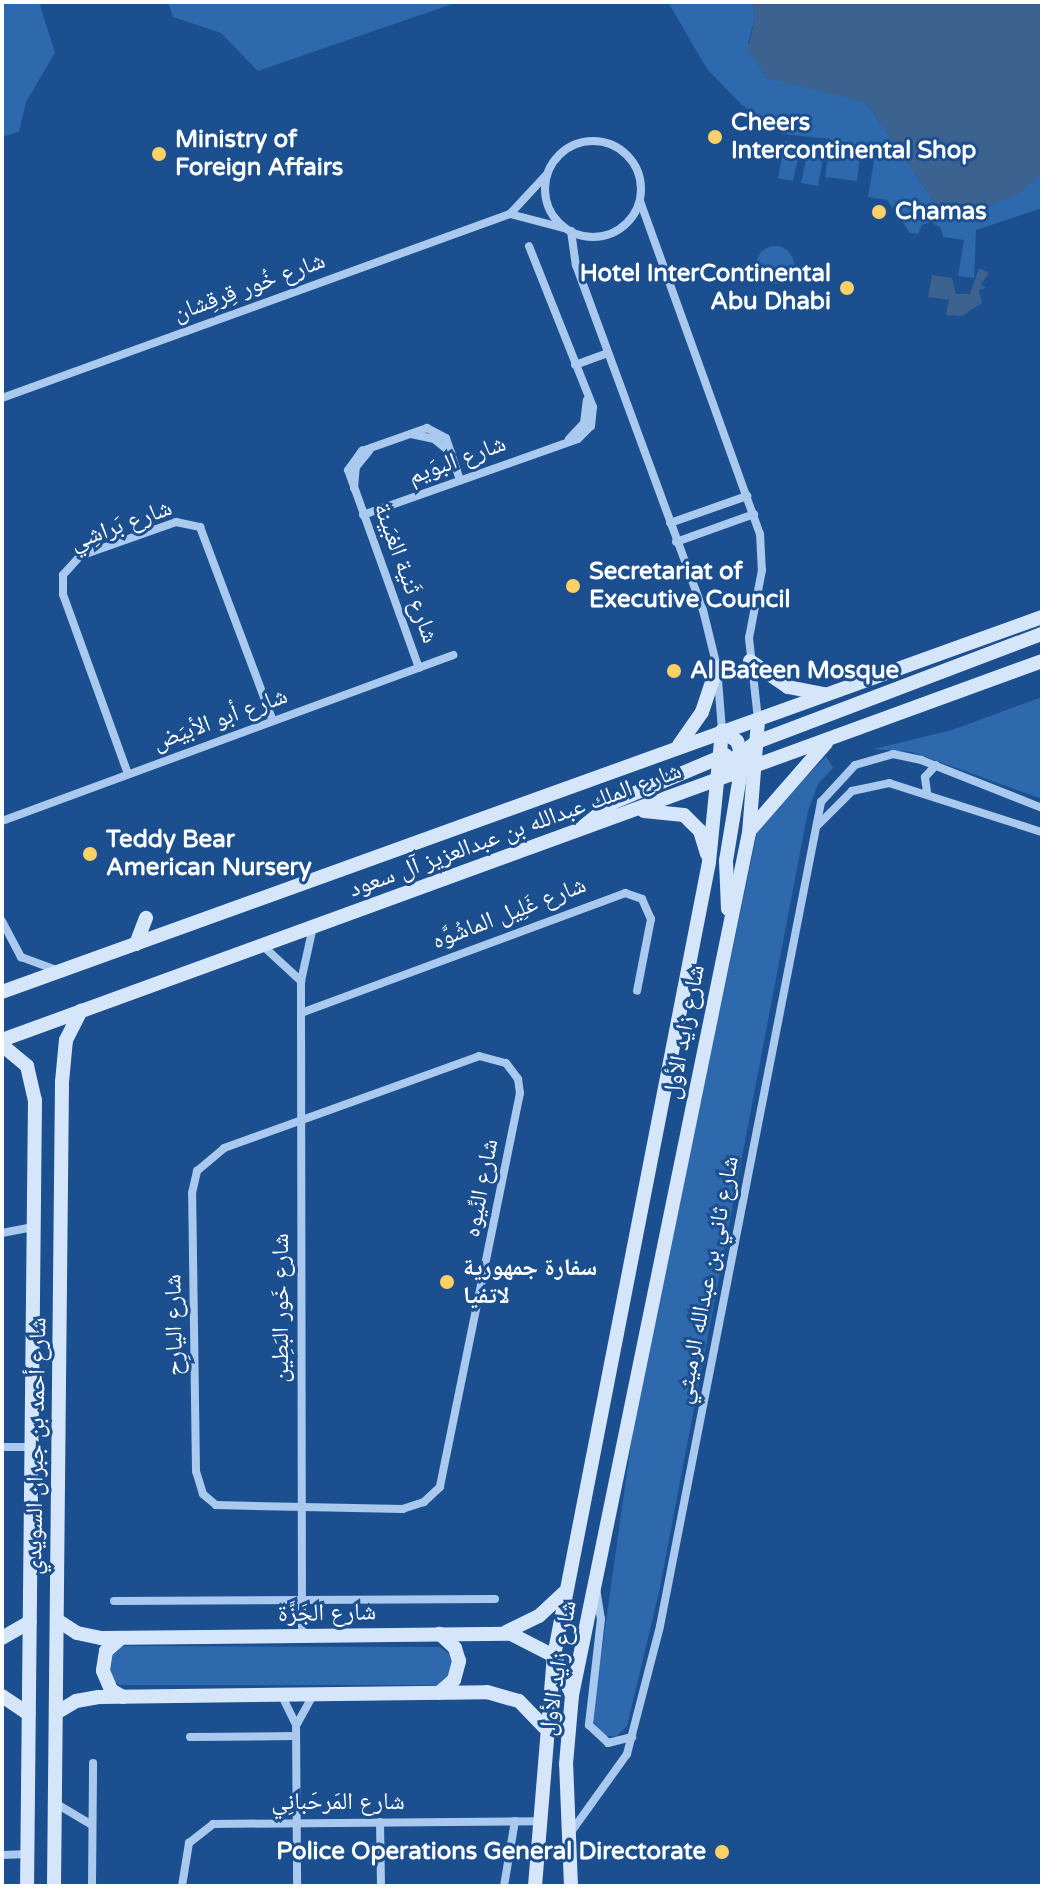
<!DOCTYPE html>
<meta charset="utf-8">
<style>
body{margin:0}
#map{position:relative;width:1044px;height:1888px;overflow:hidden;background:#1b4f8f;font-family:"Varela Round","Noto Naskh Arabic",sans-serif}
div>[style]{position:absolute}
.green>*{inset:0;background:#2e69ad}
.round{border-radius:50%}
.water>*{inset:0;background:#3c6290}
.street>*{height:8px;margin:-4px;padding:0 4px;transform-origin:4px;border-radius:4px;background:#a9c9ee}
.street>.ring{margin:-4px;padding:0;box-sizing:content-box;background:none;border:8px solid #a9c9ee;border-radius:50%}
.secondary>*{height:14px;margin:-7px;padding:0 7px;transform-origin:7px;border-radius:7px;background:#d6e6fa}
.dots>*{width:22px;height:22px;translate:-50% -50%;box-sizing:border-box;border:4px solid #1b4f8f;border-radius:50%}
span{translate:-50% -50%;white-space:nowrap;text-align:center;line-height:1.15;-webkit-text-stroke:6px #1b4f8f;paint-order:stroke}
.poi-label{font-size:24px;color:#fff;font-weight:700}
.left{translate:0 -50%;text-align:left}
.right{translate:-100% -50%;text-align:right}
.street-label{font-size:24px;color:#fff}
.frame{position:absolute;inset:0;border:4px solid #fff;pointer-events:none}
</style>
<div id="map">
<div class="green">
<div style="clip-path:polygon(2px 2px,39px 2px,55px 53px,26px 102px,19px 132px,2px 137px)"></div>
<div style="clip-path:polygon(168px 2px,454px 2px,455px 3px,258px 71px,221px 33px,173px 17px)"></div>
<div style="clip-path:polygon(668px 2px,752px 2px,755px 18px,748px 43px,763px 73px,866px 102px,936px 204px,989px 206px,1042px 173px,1042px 208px,976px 230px,974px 278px,958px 276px,964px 240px,943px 237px,941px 228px,931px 222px,922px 225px,918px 234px,910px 233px,887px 200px,868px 197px,874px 161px,860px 158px,857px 181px,825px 177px,831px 139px,783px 134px,742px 105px,707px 69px)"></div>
<div style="clip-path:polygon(785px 141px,801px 144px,793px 181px,778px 178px)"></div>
<div style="clip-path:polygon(809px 144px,825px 147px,818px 186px,801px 183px)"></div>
<div class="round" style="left:756px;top:246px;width:38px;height:38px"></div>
<div style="clip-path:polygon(1042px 697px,1042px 799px,912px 752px,874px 749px,952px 730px)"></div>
<div style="clip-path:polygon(826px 756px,833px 768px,818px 784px,808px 811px,659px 1592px,627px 1726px,617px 1736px,605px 1736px,592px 1720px,635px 1416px,758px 828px)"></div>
<div style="clip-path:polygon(118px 1646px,440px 1647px,454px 1658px,448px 1680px,438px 1685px,120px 1685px,111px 1680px,107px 1656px)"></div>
</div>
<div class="water">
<div style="clip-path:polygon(752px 2px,1042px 2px,1042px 173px,1019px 193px,989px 206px,936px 204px,866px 102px,767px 78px,748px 49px,755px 18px)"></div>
<div style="clip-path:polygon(979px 268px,989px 273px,981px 284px,986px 288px,979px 290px,982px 303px,962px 316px,946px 315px,949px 300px,928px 297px,932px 275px,952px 278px,956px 294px,970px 294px)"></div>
</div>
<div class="street">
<div class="ring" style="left:545px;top:141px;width:88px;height:88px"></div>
<div style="left:640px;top:201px;width:354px;rotate:70.2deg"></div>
<div style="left:760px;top:534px;width:36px;rotate:87deg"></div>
<div style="left:762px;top:570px;width:69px;rotate:100.8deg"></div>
<div style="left:749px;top:638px;width:82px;rotate:83.7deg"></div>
<div style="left:510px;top:214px;width:56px;rotate:14.5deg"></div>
<div style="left:571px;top:231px;width:34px;rotate:82deg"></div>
<div style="left:576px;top:265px;width:368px;rotate:69.8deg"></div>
<div style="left:703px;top:610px;width:59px;rotate:76.2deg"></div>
<div style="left:717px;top:667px;width:64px;rotate:85.5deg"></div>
<div style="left:575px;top:365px;width:35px;rotate:-20deg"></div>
<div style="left:2px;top:398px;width:540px;rotate:-19.91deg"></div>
<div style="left:510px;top:214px;width:54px;rotate:-47.2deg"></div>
<div style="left:411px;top:434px;width:24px;rotate:12deg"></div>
<div style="left:434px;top:439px;width:22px;rotate:39deg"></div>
<div style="left:569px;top:439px;width:22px;rotate:-47deg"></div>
<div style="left:584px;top:423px;width:23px;rotate:-83deg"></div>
<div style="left:354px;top:488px;width:21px;rotate:-85deg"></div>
<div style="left:356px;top:467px;width:21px;rotate:-51deg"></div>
<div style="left:363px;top:515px;width:228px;rotate:-19.5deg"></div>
<div style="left:578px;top:439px;width:18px;rotate:-45deg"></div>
<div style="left:591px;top:426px;width:19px;rotate:-84deg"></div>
<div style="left:593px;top:407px;width:173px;rotate:-111.7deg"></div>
<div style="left:670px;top:523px;width:82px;rotate:-19.3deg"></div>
<div style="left:676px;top:542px;width:83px;rotate:-19.7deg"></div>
<div style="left:419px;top:668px;width:210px;rotate:-109.7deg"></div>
<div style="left:348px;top:470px;width:24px;rotate:-54deg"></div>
<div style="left:362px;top:451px;width:69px;rotate:-19.5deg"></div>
<div style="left:427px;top:428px;width:21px;rotate:28deg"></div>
<div style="left:446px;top:438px;width:44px;rotate:71.6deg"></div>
<div style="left:128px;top:774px;width:191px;rotate:-109.9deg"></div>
<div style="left:63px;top:594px;width:19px;rotate:-90deg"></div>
<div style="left:63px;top:575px;width:25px;rotate:-48deg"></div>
<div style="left:80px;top:556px;width:102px;rotate:-19.5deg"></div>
<div style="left:176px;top:522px;width:25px;rotate:12deg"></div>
<div style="left:200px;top:527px;width:207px;rotate:69.4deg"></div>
<div style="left:927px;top:792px;width:15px;rotate:-98deg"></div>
<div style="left:925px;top:777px;width:16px;rotate:-47deg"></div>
<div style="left:2px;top:821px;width:481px;rotate:-20.2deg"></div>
<div style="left:818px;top:825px;width:48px;rotate:-45deg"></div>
<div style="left:852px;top:791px;width:38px;rotate:-12deg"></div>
<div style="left:889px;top:783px;width:161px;rotate:17.8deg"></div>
<div style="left:2px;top:921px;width:41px;rotate:62.2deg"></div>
<div style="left:21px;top:957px;width:37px;rotate:20deg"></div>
<div style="left:263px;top:946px;width:52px;rotate:42.6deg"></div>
<div style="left:301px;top:1013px;width:346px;rotate:-20.3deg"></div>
<div style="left:625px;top:893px;width:18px;rotate:19deg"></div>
<div style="left:642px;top:899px;width:22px;rotate:66deg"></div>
<div style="left:651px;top:919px;width:73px;rotate:101deg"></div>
<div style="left:479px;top:1056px;width:28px;rotate:15deg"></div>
<div style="left:506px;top:1063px;width:20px;rotate:53deg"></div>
<div style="left:518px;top:1079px;width:14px;rotate:82deg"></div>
<div style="left:520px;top:1093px;width:402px;rotate:101.5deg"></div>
<div style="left:440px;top:1487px;width:22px;rotate:137deg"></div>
<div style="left:424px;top:1502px;width:22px;rotate:162deg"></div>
<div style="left:403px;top:1509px;width:187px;rotate:-178.8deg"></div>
<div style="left:216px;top:1505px;width:17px;rotate:-140deg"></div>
<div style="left:203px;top:1494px;width:24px;rotate:-107deg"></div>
<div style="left:196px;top:1471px;width:278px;rotate:-90.8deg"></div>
<div style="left:192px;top:1193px;width:23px;rotate:-77deg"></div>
<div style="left:197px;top:1171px;width:35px;rotate:-40deg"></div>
<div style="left:224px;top:1148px;width:271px;rotate:-19.8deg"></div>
<div style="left:2px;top:1233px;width:33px;rotate:-11deg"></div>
<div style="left:2px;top:1447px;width:30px"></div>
<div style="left:596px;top:1588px;width:31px;rotate:81deg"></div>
<div style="left:601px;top:1619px;width:107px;rotate:96.5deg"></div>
<div style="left:589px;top:1725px;width:26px;rotate:43deg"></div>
<div style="left:608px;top:1743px;width:25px;rotate:-14deg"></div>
<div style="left:114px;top:1601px;width:381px;rotate:-0.3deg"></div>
<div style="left:302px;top:1635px;width:654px;rotate:-90.09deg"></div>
<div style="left:301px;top:981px;width:55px;rotate:-77.5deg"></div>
<div style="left:282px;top:1696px;width:32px;rotate:64deg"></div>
<div style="left:296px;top:1725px;width:161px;rotate:89.6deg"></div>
<div style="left:297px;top:1724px;width:33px;rotate:-61deg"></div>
<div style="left:190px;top:1737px;width:106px;rotate:-0.5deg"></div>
<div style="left:55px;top:1803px;width:43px;rotate:30.7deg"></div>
<div style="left:380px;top:1822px;width:64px;rotate:89.1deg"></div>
<div style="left:571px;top:1832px;width:96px;rotate:-54.3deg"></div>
<div style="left:627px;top:1754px;width:132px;rotate:-75.5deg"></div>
<div style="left:660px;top:1626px;width:840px;rotate:-78.94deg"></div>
<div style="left:821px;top:802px;width:50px;rotate:-47.4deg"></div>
<div style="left:855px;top:765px;width:40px;rotate:-16deg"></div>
<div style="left:893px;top:754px;width:29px;rotate:12deg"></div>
<div style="left:921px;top:760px;width:130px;rotate:21.6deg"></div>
<div style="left:2px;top:1855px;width:26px;rotate:-2deg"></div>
<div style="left:92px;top:1886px;width:123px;rotate:-89.5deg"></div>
<div style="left:182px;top:1886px;width:44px;rotate:-80.8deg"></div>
<div style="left:189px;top:1843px;width:31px;rotate:-38deg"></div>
<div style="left:213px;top:1824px;width:327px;rotate:-0.5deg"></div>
<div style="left:504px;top:1886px;width:66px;rotate:-80.4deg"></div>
</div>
<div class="secondary">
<div style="left:750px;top:661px;width:46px;rotate:34.4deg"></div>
<div style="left:788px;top:687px;width:38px;rotate:11deg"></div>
<div style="left:722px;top:731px;width:18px;rotate:34deg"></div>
<div style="left:737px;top:741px;width:18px;rotate:71deg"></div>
<div style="left:743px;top:758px;width:104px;rotate:99.4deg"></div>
<div style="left:726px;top:861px;width:48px;rotate:87.6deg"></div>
<div style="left:679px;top:745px;width:40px;rotate:-55.1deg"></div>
<div style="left:702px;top:712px;width:47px;rotate:-71.6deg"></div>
<div style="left:721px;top:777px;width:25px;rotate:-53deg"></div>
<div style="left:736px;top:757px;width:26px;rotate:-36deg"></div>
<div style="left:757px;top:742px;width:305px;rotate:-20.8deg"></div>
<div style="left:644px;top:811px;width:40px;rotate:5.7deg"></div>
<div style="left:684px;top:815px;width:23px;rotate:45deg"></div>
<div style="left:700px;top:831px;width:24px;rotate:73deg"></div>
<div style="left:584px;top:826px;width:38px;rotate:-39deg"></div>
<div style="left:614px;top:802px;width:121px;rotate:-22.9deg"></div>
<div style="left:751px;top:829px;width:114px;rotate:-48.9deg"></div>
<div style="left:136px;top:944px;width:28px;rotate:-69deg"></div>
<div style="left:2px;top:992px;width:1106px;rotate:-19.83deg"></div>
<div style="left:2px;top:1040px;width:1107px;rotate:-20.02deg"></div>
<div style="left:2px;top:1045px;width:33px;rotate:40deg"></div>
<div style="left:27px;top:1066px;width:35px;rotate:77deg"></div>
<div style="left:35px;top:1100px;width:786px;rotate:90.58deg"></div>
<div style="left:57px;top:1620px;width:24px;rotate:33deg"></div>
<div style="left:77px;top:1633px;width:25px;rotate:12deg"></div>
<div style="left:101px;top:1638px;width:410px;rotate:-0.6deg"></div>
<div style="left:511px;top:1634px;width:48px;rotate:27.1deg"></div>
<div style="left:554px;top:1656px;width:43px;rotate:65.2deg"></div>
<div style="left:506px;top:1632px;width:37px;rotate:-26deg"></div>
<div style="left:539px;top:1616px;width:34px;rotate:-43deg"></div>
<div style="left:2px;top:1638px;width:32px;rotate:-30deg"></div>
<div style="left:121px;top:1638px;width:20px;rotate:139deg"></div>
<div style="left:106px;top:1651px;width:20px;rotate:99deg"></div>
<div style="left:103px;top:1671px;width:21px;rotate:67deg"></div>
<div style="left:111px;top:1690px;width:14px;rotate:30deg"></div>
<div style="left:439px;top:1693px;width:20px;rotate:-41deg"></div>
<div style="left:454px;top:1680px;width:20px;rotate:-75deg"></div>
<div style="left:459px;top:1661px;width:14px;rotate:-107deg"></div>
<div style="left:455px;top:1648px;width:21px;rotate:-137deg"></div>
<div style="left:2px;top:1696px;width:32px;rotate:34deg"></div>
<div style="left:56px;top:1713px;width:23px;rotate:-31deg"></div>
<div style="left:76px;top:1701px;width:23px;rotate:-10deg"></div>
<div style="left:99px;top:1697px;width:388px;rotate:-0.7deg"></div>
<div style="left:487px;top:1692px;width:33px;rotate:16deg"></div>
<div style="left:519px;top:1701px;width:36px;rotate:46deg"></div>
<div style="left:54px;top:1886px;width:804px;rotate:-89.43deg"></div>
<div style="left:62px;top:1082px;width:42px;rotate:-84.6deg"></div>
<div style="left:66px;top:1040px;width:33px;rotate:-63deg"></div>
<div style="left:535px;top:1886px;width:231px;rotate:-85.3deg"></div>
<div style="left:554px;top:1656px;width:809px;rotate:-78.95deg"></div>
<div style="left:709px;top:862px;width:132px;rotate:-84.3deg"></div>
<div style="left:571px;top:1886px;width:122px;rotate:-92.3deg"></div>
<div style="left:566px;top:1764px;width:69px;rotate:-85deg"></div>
<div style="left:572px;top:1695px;width:880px;rotate:-78.4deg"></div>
<div style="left:749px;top:833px;width:113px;rotate:-85.4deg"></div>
</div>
<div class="dots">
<div style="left:715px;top:137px;background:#ffd166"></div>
<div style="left:159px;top:154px;background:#ffd166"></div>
<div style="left:879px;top:212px;background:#ffd166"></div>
<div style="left:847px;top:288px;background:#ffd166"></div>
<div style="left:573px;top:586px;background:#ffd166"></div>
<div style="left:674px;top:671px;background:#ffd166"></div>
<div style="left:90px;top:854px;background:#ffd166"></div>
<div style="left:447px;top:1282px;background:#ffd166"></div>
<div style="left:722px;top:1852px;background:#ffd166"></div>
</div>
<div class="poi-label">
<span class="left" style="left:731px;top:137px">Cheers<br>Intercontinental Shop</span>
<span class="left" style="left:175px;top:154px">Ministry of<br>Foreign Affairs</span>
<span class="left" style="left:895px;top:212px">Chamas</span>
<span class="right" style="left:831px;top:288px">Hotel InterContinental<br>Abu Dhabi</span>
<span class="left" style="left:589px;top:586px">Secretariat of<br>Executive Council</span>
<span class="left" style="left:690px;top:671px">Al Bateen Mosque</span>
<span class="left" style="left:106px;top:854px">Teddy Bear<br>American Nursery</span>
<span class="left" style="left:463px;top:1282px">سفارة جمهورية<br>لاتفيا</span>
<span class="right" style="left:706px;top:1852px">Police Operations General Directorate</span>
</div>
<div class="street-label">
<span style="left:249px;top:287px;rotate:-20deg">شارع خُور قِرقِشان</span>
<span style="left:457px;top:460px;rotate:-20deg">شارع البوَيم</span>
<span style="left:121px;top:525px;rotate:-20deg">شارع بَراشِي</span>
<span style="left:406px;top:573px;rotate:70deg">شارع ثَنية الغبَينة</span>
<span style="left:220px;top:719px;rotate:-20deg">شارع أبو الأبيَض</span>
<span style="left:515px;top:830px;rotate:-20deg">شارع الملك عبدالله بن عبدالعزيز آل سعود</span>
<span style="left:509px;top:913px;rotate:-21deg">شارع غَلِيل الماشُوَّه</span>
<span style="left:684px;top:1032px;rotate:-79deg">شارع زايد الأول</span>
<span style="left:481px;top:1188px;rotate:-79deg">شارع النِّيوه</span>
<span style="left:707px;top:1280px;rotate:-79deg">شارع ثاني بن عبدالله الرميثي</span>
<span style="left:281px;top:1308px;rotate:-90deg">شارع خَور البَطِين</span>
<span style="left:174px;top:1325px;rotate:-91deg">شارع اليارِح</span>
<span style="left:36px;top:1446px;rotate:-89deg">شارع أحمد بن جبران السويدي</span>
<span style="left:327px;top:1613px;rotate:-1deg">شارع الجَزَّة</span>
<span style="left:558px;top:1668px;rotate:-81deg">شارع زايد الأول</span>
<span style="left:338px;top:1802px">شارع المَرحَبانِي</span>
</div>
<div class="frame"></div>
</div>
